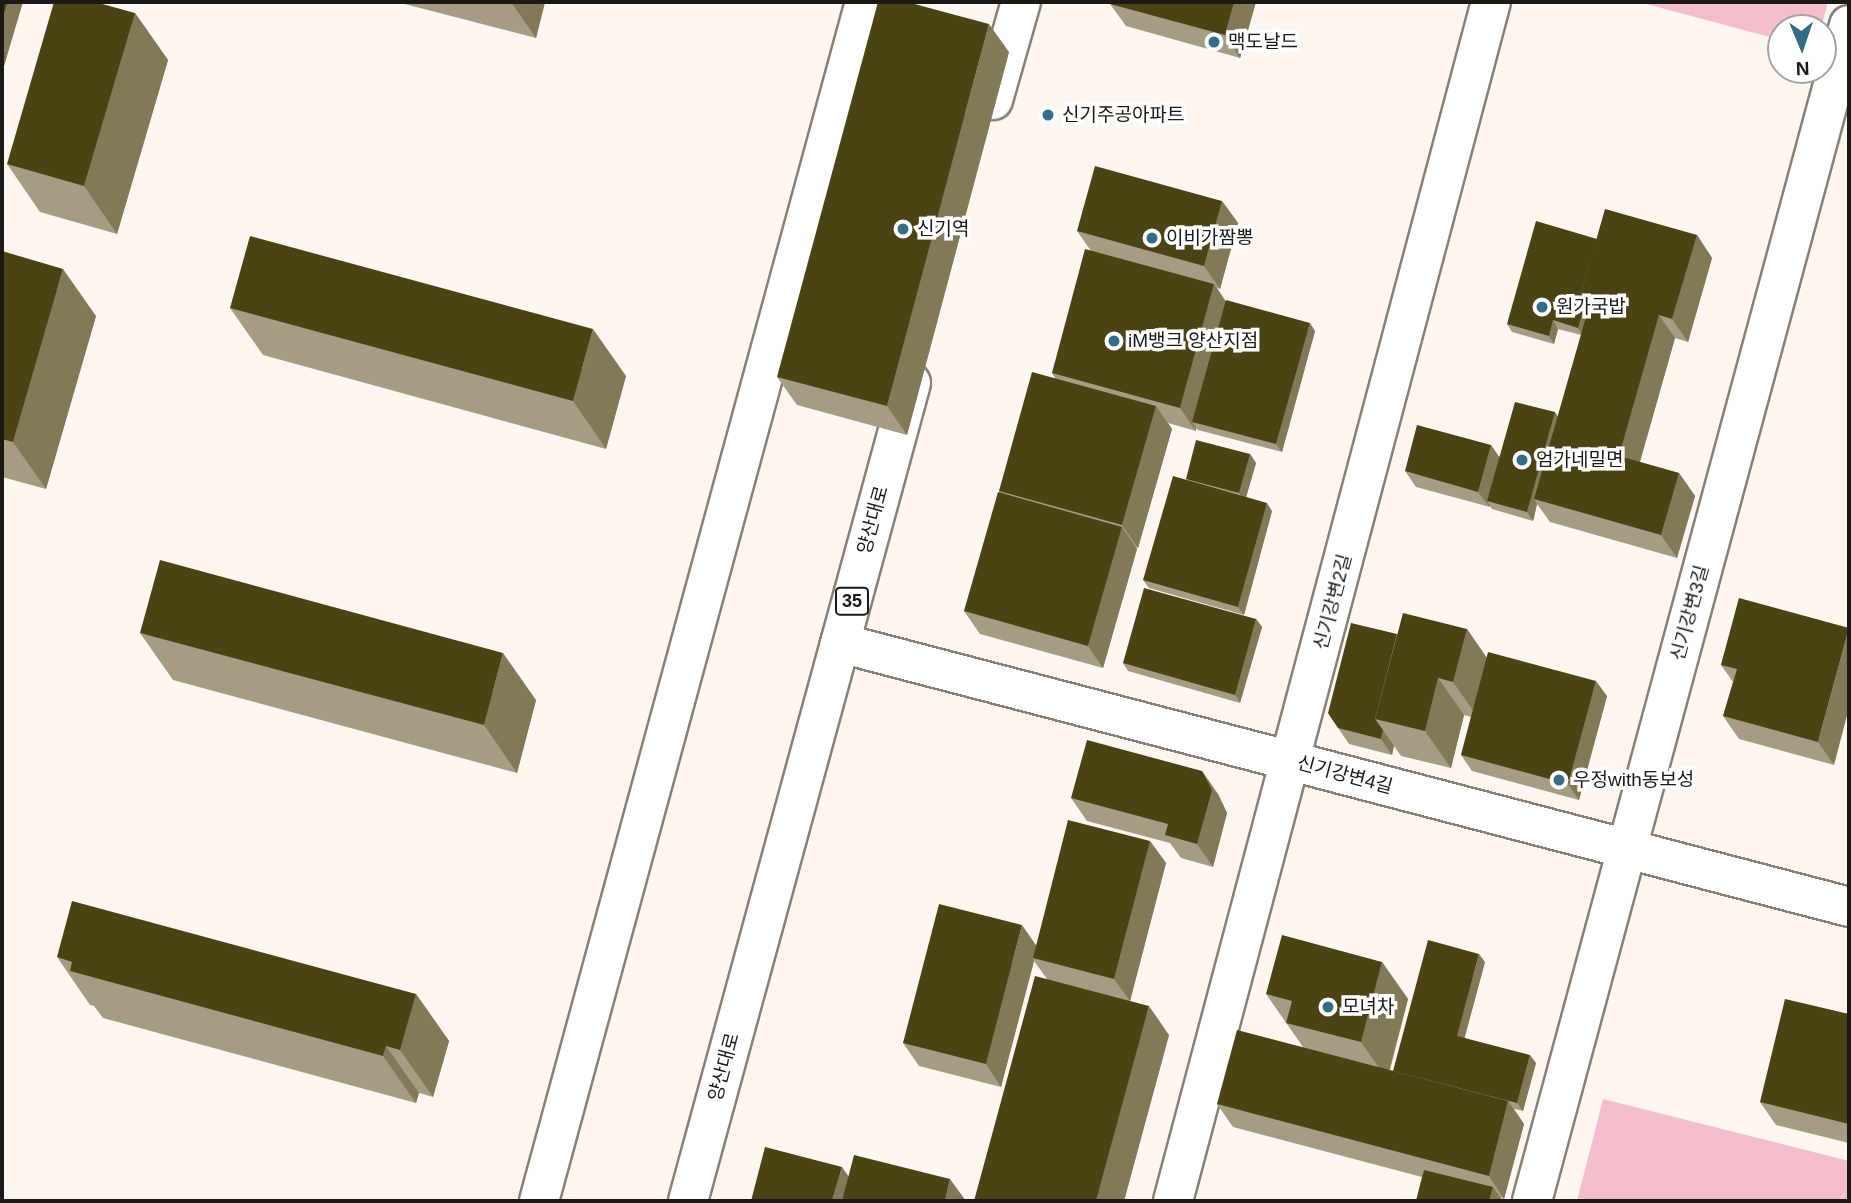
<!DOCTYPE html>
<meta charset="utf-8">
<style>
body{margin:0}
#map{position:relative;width:1851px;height:1203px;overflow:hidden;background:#fef7f1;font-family:Arial,"Noto Sans KR",sans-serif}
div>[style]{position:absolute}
.green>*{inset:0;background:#f4becb}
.roads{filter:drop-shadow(2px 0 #897f75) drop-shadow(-2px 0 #897f75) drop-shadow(0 2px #897f75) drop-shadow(0 -2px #897f75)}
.street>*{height:38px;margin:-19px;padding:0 19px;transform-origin:19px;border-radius:19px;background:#fff}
.primary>*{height:38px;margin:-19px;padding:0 19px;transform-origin:19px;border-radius:19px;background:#fff}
.wall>*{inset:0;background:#a59d83}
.shaded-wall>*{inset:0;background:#817957}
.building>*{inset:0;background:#4c4315}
.dots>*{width:19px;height:19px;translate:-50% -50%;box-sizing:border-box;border:4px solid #fff;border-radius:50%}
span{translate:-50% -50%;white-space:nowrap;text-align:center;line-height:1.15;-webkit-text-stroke:7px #fff;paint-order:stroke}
.shield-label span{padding:2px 5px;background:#fff;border:2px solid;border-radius:5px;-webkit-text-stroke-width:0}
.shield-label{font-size:18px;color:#1c1915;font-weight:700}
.poi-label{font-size:19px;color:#1c1915}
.left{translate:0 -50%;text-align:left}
.street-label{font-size:19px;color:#1c1915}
.frame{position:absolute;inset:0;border:4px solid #1c1915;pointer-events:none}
.north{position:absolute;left:1767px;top:14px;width:70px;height:70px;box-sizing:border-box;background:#fff;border:2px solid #a4a3a1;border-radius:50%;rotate:178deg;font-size:19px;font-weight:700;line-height:28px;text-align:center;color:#1c1915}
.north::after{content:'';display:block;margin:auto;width:24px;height:32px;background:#336e86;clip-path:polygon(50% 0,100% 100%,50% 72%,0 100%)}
</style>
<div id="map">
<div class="green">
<div style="clip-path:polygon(1639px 2px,1828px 2px,1821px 28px,1781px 28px,1781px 40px)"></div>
<div style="clip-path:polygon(1603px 1099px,1849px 1161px,1849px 1201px,1577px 1201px)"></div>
</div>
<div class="roads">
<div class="street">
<div style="left:840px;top:643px;width:1043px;rotate:14.66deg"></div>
<div style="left:1173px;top:1201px;width:1240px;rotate:-75.15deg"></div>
<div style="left:1532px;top:1201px;width:1218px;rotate:-74.91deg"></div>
</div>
<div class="primary">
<div style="left:993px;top:100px;width:102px;rotate:-74.1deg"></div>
<div style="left:539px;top:1201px;width:1243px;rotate:-74.79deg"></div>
<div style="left:688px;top:1201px;width:848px;rotate:-74.75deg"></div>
</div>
</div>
<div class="wall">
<div style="clip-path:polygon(397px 2px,545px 2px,536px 38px)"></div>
<div style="clip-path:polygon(1111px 2px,1256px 2px,1240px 58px,1126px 26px,1110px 4px)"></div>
<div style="clip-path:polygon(135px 13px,168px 60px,117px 234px,40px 212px,7px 164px)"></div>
<div style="clip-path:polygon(1009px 52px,907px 435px,797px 405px,777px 377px)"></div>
<div style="clip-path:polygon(1222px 201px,1238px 223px,1220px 289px,1217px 288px,1225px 301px,1315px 331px,1282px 452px,1198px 430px,1196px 428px,1196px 431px,1168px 423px,1172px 429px,1138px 548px,1136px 547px,1137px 549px,1103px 668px,980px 634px,964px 611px,1000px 493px,999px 491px,1055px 378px,1052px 373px,1091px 251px,1077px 231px)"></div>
<div style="clip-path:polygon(1697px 235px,1712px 258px,1688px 342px,1675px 338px,1640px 462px,1679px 473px,1695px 496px,1677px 558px,1550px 522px,1537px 504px,1533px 521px,1492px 509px,1490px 506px,1490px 507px,1416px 487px,1405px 471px,1491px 445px,1499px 457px,1555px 412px,1558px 417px,1581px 335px,1558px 329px,1554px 344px,1512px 332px,1507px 324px,1597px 239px)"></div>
<div style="clip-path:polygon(2px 251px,96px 316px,46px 489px,2px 477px)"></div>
<div style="clip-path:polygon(230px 308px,626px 376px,606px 449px,263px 355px)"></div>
<div style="clip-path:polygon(1250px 454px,1256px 463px,1246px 497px,1272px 511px,1244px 615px,1149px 588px,1143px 580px,1187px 480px,1186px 479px)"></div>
<div style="clip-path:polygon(1739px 598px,1834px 765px,1739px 739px,1723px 716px,1733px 682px,1721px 665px)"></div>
<div style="clip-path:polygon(1256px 619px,1262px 627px,1240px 703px,1128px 671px,1123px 663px)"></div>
<div style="clip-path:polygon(1467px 629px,1487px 658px,1607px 696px,1579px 800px,1472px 771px,1461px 755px,1471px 717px,1464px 715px,1451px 768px,1401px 756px,1394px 746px,1392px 755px,1349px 744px,1328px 713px,1397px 634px)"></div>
<div style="clip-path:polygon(140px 633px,536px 700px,517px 773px,173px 680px)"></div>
<div style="clip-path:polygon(1218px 794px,1227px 813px,1213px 867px,1181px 858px,1170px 843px,1087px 821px,1071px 798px)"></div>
<div style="clip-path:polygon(1150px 841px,1166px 863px,1130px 1001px,1169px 1035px,1124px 1201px,974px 1201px,1047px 979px,1034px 961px,1001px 1087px,919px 1066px,903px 1043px,1036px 945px)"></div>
<div style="clip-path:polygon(57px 957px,416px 994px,449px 1041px,433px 1097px,419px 1093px,416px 1103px,103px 1018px,94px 1006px,90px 1005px)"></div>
<div style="clip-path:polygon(1382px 962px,1408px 999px,1390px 1070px,1393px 1071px,1485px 962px,1464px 1038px,1536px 1063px,1523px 1111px,1514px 1109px,1524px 1124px,1504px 1199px,1500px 1197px,1503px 1201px,1416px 1201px,1422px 1177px,1233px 1127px,1217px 1104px,1303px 1047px,1266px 994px)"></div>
<div style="clip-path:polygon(1849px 1014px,1849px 1143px,1776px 1125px,1760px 1102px)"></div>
</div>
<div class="shaded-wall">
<div style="clip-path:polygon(8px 2px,23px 2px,2px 73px,2px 21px)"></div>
<div style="clip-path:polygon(511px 2px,545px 2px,536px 38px)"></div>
<div style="clip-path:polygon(1234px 2px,1256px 2px,1240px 58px,1225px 35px)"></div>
<div style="clip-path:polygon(135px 13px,168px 60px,117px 234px,84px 186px)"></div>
<div style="clip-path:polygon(989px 24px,1009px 52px,907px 435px,887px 406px)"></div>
<div style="clip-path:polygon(1222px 201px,1238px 223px,1220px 289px,1204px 266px)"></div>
<div style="clip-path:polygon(1697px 235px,1712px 258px,1688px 342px,1672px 319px)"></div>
<div style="clip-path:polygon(63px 269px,96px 316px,46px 489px,13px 442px)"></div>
<div style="clip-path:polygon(1214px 284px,1229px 306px,1192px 422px,1196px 428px,1196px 431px,1180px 408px)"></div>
<div style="clip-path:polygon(1586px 300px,1592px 308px,1583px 336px,1578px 328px)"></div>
<div style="clip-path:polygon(1659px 315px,1675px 338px,1635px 479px,1619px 456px)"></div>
<div style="clip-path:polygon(1553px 320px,1558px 329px,1554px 344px,1549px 336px)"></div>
<div style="clip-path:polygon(1310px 323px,1315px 331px,1282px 452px,1276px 444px)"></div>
<div style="clip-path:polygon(593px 329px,626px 376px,606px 449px,573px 401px)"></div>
<div style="clip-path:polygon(1156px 406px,1172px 429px,1138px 548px,1122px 525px)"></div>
<div style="clip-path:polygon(1555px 412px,1560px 420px,1534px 499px,1537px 504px,1533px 521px,1527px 512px)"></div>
<div style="clip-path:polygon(1491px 445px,1502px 461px,1487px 501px,1490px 506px,1490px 507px,1478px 492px)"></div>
<div style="clip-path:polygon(1250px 454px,1256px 463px,1245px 501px,1239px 493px)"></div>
<div style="clip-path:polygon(1679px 473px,1695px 496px,1677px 558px,1661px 535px)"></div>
<div style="clip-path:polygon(1267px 503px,1272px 511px,1244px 615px,1238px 607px)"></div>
<div style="clip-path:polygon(1122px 527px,1137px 549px,1103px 668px,1088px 646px)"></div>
<div style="clip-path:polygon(1256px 619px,1262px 627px,1240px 703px,1235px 695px)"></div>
<div style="clip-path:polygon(1849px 628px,1849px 708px,1834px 765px,1818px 742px)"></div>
<div style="clip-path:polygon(1467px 629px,1493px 667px,1479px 719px,1453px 682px)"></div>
<div style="clip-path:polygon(503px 653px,536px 700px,517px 773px,484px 725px)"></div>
<div style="clip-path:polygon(1438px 678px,1464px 715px,1451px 768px,1425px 731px)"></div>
<div style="clip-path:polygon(1596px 681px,1607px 696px,1579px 800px,1568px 784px)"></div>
<div style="clip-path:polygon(1383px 730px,1394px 746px,1392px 755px,1381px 739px)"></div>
<div style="clip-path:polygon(1202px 771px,1218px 794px,1227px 813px,1213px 867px,1197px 844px)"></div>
<div style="clip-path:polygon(1150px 841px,1166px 863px,1130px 1001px,1114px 979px)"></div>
<div style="clip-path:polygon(1022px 925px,1038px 948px,1033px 958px,1034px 961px,1001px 1087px,986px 1064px)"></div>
<div style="clip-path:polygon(1479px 954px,1485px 962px,1463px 1044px,1457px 1036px)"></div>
<div style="clip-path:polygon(1382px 962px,1408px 999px,1387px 1079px,1361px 1042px)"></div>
<div style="clip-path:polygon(416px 994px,449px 1041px,433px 1097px,400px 1050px)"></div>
<div style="clip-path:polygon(1149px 1006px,1169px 1035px,1124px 1201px,1096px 1201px)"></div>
<div style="clip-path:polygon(386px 1046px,419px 1093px,416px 1103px,383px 1056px)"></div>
<div style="clip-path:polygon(1530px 1055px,1536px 1063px,1523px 1111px,1517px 1103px)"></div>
<div style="clip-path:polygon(1508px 1101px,1524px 1124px,1504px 1199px,1489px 1176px)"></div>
<div style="clip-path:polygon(842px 1167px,853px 1183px,848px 1201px,832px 1201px)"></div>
<div style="clip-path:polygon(950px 1179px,966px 1201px,945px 1201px)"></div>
<div style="clip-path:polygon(1493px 1187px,1503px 1201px,1489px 1201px)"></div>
</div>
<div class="building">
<div style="clip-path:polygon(2px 2px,8px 2px,2px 21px)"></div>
<div style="clip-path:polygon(54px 2px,95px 2px,135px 13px,84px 186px,7px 164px)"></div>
<div style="clip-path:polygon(878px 2px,907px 2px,989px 24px,887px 406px,777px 377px)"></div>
<div style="clip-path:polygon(1111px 2px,1234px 2px,1225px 35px,1110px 4px)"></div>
<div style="clip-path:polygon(1095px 166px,1222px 201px,1204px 266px,1077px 231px)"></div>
<div style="clip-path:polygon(1605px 209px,1697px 235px,1672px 319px,1659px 315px,1619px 456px,1679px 473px,1661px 535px,1534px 499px,1592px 296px,1581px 293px)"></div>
<div style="clip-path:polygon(1536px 221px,1597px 239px,1581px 293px,1586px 300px,1578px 328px,1553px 320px,1549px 336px,1507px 324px)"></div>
<div style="clip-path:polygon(250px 236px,593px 329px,573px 401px,230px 308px)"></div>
<div style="clip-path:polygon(1085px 249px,1214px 284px,1180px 408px,1052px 373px)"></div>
<div style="clip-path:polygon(2px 251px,63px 269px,13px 442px,2px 439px)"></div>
<div style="clip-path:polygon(1226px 300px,1310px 323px,1276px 444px,1192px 422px)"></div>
<div style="clip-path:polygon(1032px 372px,1156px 406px,1122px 525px,999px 491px)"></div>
<div style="clip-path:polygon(1515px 402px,1555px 412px,1527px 512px,1487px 501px)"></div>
<div style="clip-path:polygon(1417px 425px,1491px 445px,1478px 492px,1405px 471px)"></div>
<div style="clip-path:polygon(1196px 440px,1250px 454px,1239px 493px,1186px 479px)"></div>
<div style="clip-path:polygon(1173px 476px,1267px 503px,1238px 607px,1143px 580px)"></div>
<div style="clip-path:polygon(998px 492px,1122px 527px,1088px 646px,964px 611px)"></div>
<div style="clip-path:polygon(160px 560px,503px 653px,484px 725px,140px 633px)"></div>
<div style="clip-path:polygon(1144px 588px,1256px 619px,1235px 695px,1123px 663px)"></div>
<div style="clip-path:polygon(1739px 598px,1849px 628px,1818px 742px,1723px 716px,1737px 669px,1721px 665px)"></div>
<div style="clip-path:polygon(1403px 613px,1467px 629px,1453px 682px,1438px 678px,1425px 731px,1375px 719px)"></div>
<div style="clip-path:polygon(1351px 623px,1397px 634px,1375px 719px,1383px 730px,1381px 739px,1338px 728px,1328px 713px)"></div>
<div style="clip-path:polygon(1488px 652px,1596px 681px,1568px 784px,1461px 755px)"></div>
<div style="clip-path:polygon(1087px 740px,1202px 771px,1212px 790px,1197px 844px,1165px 835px,1168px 824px,1071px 798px)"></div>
<div style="clip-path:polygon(1068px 820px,1150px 841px,1114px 979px,1033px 958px)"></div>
<div style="clip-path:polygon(72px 901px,416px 994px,400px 1050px,386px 1046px,383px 1056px,70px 971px,72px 962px,57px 957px)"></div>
<div style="clip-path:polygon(939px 904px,1022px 925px,986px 1064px,903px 1043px)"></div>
<div style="clip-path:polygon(1282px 935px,1382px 962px,1361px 1042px,1286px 1023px,1292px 1001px,1266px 994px)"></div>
<div style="clip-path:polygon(1428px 940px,1479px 954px,1457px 1036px,1530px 1055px,1517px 1103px,1393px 1071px)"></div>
<div style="clip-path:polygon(1035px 976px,1149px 1006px,1096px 1201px,974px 1201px)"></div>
<div style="clip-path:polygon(1785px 999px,1849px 1014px,1849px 1124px,1760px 1102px)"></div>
<div style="clip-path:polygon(1237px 1030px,1508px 1101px,1489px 1176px,1217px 1104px)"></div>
<div style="clip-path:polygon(765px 1147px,842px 1167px,832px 1201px,751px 1201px)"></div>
<div style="clip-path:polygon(854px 1155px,950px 1179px,945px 1201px,842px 1201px)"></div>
<div style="clip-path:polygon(1424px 1170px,1493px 1187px,1489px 1201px,1416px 1201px)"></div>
</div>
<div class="dots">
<div style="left:1214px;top:42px;background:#336e86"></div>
<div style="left:1048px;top:115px;background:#336e86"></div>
<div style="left:903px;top:229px;background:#336e86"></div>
<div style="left:1152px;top:238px;background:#336e86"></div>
<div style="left:1542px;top:307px;background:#336e86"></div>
<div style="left:1114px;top:341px;background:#336e86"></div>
<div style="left:1522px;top:460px;background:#336e86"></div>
<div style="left:1559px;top:780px;background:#336e86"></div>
<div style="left:1328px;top:1007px;background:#336e86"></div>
</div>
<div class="shield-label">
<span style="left:852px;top:601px">35</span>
</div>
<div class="poi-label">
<span class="left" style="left:1228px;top:42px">맥도날드</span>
<span class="left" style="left:1062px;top:115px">신기주공아파트</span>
<span class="left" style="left:917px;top:229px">신기역</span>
<span class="left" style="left:1166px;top:238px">이비가짬뽕</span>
<span class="left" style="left:1556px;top:307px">원가국밥</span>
<span class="left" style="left:1128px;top:341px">iM뱅크 양산지점</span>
<span class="left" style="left:1536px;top:460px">엄가네밀면</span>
<span class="left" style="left:1573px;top:780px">우정with동보성</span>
<span class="left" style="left:1342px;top:1007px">모녀차</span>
</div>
<div class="street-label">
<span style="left:873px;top:520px;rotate:-75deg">양산대로</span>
<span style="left:1333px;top:602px;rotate:-75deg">신기강변2길</span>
<span style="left:1690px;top:613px;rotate:-75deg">신기강변3길</span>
<span style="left:1345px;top:775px;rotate:15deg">신기강변4길</span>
<span style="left:724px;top:1067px;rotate:-75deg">양산대로</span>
</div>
<div class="frame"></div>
<div class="north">N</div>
</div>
